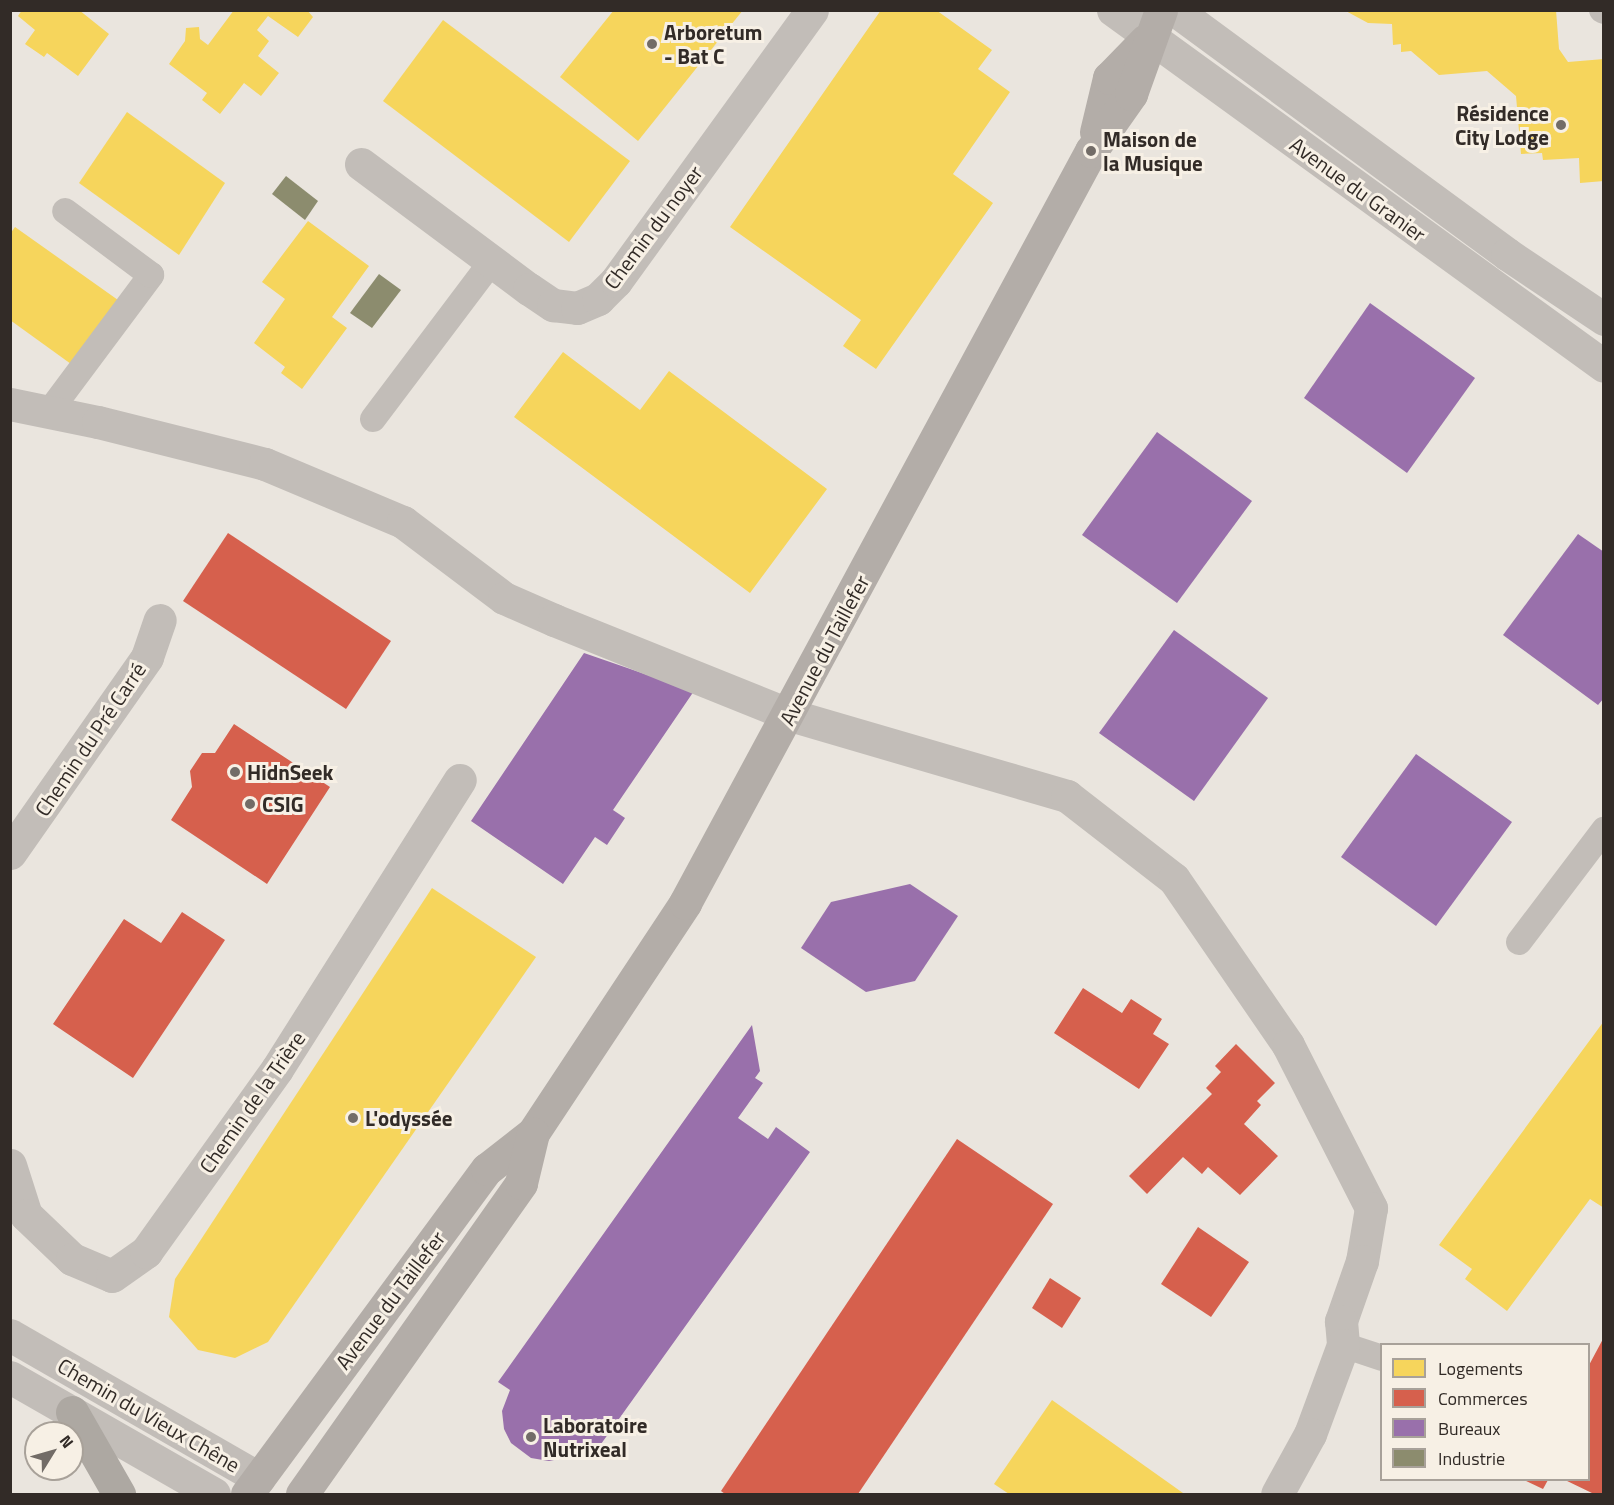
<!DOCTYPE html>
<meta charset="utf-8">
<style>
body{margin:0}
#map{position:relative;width:1614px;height:1505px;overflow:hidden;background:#eae5de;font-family:"Titillium Web",sans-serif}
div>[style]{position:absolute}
.homes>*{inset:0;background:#f6d55c}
.shops>*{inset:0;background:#d6604d}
.offices>*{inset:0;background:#9970ab}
.industry>*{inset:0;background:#8c8c6e}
.service>*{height:26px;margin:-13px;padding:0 13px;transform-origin:13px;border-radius:13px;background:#c2bdb8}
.minor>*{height:33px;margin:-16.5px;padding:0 16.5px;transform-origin:16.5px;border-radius:16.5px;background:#c2bdb8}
.tertiary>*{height:33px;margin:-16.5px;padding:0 16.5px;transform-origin:16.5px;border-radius:16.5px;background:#c2bdb8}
.secondary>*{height:33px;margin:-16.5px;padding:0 16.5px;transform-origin:16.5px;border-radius:16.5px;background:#b3ada8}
.trunk>*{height:33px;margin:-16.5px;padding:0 16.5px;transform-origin:16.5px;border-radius:16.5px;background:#ada8a2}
.dots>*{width:16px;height:16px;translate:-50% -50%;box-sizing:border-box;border:3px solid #f7f0e5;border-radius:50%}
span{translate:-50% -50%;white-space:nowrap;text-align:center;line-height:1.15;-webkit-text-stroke:6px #f7f0e5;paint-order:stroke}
.poi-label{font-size:21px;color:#322b27;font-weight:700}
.left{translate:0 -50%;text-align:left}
.right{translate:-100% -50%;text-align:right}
.street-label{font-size:21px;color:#322b27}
.frame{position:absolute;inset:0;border:12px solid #322b27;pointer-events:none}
.legend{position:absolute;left:1380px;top:1343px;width:210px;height:138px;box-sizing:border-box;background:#f7f0e5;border:2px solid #a8a199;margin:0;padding:8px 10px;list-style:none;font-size:18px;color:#322b27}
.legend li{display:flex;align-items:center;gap:12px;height:30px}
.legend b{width:30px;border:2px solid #a8a199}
.north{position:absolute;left:24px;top:1421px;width:60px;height:60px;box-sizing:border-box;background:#f7f0e5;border:2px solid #a8a199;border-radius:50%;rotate:53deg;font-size:16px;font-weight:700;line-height:24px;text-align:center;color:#322b27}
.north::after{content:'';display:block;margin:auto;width:21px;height:27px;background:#726c67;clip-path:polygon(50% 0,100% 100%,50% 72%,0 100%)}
</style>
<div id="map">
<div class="homes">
<div style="clip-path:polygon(22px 10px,79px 10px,109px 34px,78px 76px,47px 53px,44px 57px,25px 44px,35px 30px,18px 16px)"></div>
<div style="clip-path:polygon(234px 10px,307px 10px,313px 17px,298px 37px,268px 16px,257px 30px,269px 41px,258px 56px,279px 73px,261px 96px,244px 83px,220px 114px,202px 100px,207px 93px,169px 64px,185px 41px,186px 28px,199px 27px,200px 39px,208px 45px)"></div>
<div style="clip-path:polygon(614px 10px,743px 10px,638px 141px,560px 77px)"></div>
<div style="clip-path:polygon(881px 10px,936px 10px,992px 50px,978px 69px,1010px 92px,953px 174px,993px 203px,876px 369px,843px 346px,861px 320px,730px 227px)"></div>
<div style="clip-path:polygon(1344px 10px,1556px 10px,1559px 49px,1568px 62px,1604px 59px,1604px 181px,1580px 183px,1579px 158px,1543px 160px,1542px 153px,1521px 154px,1516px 96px,1487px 71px,1439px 75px,1411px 51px,1401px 52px,1401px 44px,1393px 45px,1392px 24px,1368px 23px)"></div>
<div style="clip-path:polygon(443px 20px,630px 161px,569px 242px,383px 101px)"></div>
<div style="clip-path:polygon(127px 112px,225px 183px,179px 255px,79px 183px)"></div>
<div style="clip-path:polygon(308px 221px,369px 266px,332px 317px,347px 328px,302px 389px,281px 373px,285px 367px,254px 343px,285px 299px,262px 282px)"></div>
<div style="clip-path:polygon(15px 227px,118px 300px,71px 364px,10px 320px,10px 234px)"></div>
<div style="clip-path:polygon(563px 352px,640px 410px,669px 371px,827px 489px,750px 593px,514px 417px)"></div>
<div style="clip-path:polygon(432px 888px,536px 957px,268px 1342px,235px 1358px,198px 1350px,169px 1317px,175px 1279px)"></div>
<div style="clip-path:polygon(1604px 1021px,1604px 1208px,1590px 1199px,1507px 1311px,1465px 1279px,1472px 1269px,1439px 1245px)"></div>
<div style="clip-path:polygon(1052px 1400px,1183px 1493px,1182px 1494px,1009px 1494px,994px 1484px)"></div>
</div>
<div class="shops">
<div style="clip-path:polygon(228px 533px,391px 641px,346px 709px,183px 601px)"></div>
<div style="clip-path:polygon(234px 724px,330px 787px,267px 884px,171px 820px,192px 787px,190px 771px,202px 753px,215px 753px)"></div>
<div style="clip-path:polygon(182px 912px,225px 940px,133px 1078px,53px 1024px,124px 919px,161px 943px)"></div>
<div style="clip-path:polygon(1083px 988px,1122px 1013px,1131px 999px,1162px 1019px,1153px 1034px,1169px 1044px,1139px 1089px,1054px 1033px)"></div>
<div style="clip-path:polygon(1236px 1044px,1275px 1083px,1257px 1101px,1261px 1105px,1244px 1124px,1278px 1156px,1240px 1195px,1208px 1167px,1202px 1174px,1183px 1157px,1147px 1194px,1129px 1176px,1212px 1094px,1206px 1088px,1221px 1072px,1215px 1066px)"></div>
<div style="clip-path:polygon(957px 1139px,1053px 1204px,858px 1494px,725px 1494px,721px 1491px)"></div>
<div style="clip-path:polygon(1198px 1227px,1249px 1262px,1211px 1317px,1161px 1284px)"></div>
<div style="clip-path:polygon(1050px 1278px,1081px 1298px,1062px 1328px,1032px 1308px)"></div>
<div style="clip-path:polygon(1604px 1337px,1604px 1494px,1594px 1494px,1565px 1480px,1588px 1480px,1588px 1367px)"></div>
<div style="clip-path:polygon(1524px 1480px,1548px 1480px,1543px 1489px)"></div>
</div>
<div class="offices">
<div style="clip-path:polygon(1370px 303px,1475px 378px,1407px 473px,1304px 398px)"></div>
<div style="clip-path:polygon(1157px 432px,1252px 501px,1177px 603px,1082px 535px)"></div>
<div style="clip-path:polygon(1578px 534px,1604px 552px,1604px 698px,1598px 705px,1503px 635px)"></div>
<div style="clip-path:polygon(1174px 630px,1268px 698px,1194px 801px,1099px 733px)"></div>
<div style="clip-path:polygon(584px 653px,694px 691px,613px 810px,625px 818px,607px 845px,595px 837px,563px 884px,471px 821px)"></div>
<div style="clip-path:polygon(1416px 754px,1512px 822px,1436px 926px,1341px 857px)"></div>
<div style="clip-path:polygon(910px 884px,958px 916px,915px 981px,866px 992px,801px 948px,831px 902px)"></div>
<div style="clip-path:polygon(752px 1025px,760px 1071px,755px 1078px,763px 1083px,738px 1118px,768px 1139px,776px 1127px,810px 1152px,596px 1451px,584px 1442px,564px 1458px,549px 1461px,531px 1458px,511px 1443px,504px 1429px,502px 1411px,510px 1390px,498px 1382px)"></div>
</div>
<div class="industry">
<div style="clip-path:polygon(286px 176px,318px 201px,305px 220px,272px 194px)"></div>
<div style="clip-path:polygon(379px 274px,401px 290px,372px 328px,350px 313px)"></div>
</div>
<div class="service">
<div style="left:1602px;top:10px;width:2px;rotate:27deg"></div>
<div style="left:49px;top:412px;width:171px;rotate:-53.3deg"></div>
<div style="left:151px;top:275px;width:107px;rotate:-143.3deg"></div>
<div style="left:373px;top:419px;width:199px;rotate:-53deg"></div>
<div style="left:1519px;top:942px;width:141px;rotate:-52.8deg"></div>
<div style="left:1343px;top:1345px;width:41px;rotate:18.4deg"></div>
</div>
<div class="minor">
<div style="left:361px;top:164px;width:209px;rotate:36.7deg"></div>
<div style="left:529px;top:289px;width:29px;rotate:34deg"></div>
<div style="left:553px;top:305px;width:24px;rotate:7deg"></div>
<div style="left:577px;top:308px;width:23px;rotate:-23deg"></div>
<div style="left:598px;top:299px;width:25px;rotate:-45deg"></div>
<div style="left:616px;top:281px;width:334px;rotate:-54.1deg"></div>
<div style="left:10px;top:404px;width:90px;rotate:11.6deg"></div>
<div style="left:98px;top:422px;width:172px;rotate:14.1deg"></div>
<div style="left:265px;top:464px;width:150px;rotate:22.8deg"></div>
<div style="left:403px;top:522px;width:126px;rotate:37deg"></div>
<div style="left:504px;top:598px;width:55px;rotate:23.7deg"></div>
<div style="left:554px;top:620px;width:254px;rotate:21.9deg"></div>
<div style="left:790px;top:715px;width:289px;rotate:16.3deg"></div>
<div style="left:1067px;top:796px;width:135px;rotate:37.8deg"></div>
<div style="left:1174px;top:879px;width:201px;rotate:55.5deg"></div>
<div style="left:1288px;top:1045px;width:183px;rotate:63deg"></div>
<div style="left:1371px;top:1208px;width:54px;rotate:99.6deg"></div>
<div style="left:1362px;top:1261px;width:64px;rotate:109.3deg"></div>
<div style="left:1341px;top:1321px;width:24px;rotate:85deg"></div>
<div style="left:1343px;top:1345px;width:95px;rotate:110.3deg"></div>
<div style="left:1310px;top:1434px;width:68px;rotate:118.8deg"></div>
<div style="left:10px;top:853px;width:239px;rotate:-55deg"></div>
<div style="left:147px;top:657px;width:39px;rotate:-71deg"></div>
<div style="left:10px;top:1165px;width:52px;rotate:72.3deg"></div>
<div style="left:26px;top:1215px;width:64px;rotate:43.7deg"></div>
<div style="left:72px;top:1259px;width:43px;rotate:23deg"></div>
<div style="left:112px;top:1276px;width:42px;rotate:-35.2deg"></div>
<div style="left:146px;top:1252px;width:225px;rotate:-54.4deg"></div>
<div style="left:277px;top:1069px;width:342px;rotate:-57.7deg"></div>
</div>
<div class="tertiary">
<div style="left:1113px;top:10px;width:606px;rotate:35.94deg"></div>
<div style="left:1175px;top:10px;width:412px;rotate:36.3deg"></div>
<div style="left:1507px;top:254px;width:117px;rotate:33.8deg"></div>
<div style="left:10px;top:1335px;width:287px;rotate:29.9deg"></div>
<div style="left:10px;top:1377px;width:235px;rotate:29.8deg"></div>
</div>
<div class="secondary">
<div style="left:1096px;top:132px;width:56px;rotate:-76.5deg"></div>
<div style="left:1109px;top:78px;width:52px;rotate:-45.8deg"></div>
<div style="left:247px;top:1494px;width:404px;rotate:-53.6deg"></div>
<div style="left:487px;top:1169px;width:58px;rotate:-38deg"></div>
<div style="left:533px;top:1133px;width:276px;rotate:-56.5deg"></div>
<div style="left:685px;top:903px;width:855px;rotate:-61.64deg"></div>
<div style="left:1091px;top:151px;width:70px;rotate:-54.9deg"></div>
<div style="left:1131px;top:94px;width:89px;rotate:-70.3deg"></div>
<div style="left:302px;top:1494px;width:380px;rotate:-54.8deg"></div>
<div style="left:521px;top:1183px;width:51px;rotate:-76.5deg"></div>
</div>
<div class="trunk">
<div style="left:72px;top:1412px;width:95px;rotate:60.2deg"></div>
</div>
<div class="dots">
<div style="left:652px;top:44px;background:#726c67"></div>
<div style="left:1561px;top:125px;background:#726c67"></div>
<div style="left:1091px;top:151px;background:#726c67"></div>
<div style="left:235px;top:772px;background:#726c67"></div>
<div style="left:250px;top:804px;background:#726c67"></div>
<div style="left:353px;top:1118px;background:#726c67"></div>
<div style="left:531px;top:1437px;background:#726c67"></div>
</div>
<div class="poi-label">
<span class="left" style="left:664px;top:44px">Arboretum<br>- Bat C</span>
<span class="right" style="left:1549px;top:125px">Résidence<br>City Lodge</span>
<span class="left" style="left:1103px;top:151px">Maison de<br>la Musique</span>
<span class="left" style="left:247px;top:772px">HidnSeek</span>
<span class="left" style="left:262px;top:804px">CSIG</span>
<span class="left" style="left:365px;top:1118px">L'odyssée</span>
<span class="left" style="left:543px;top:1437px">Laboratoire<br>Nutrixeal</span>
</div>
<div class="street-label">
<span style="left:1358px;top:189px;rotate:36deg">Avenue du Granier</span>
<span style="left:653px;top:227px;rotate:-53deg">Chemin du noyer</span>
<span style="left:824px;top:650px;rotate:-62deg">Avenue du Taillefer</span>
<span style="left:90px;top:739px;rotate:-56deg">Chemin du Pré Carré</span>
<span style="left:252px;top:1102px;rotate:-55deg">Chemin de la Trière</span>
<span style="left:390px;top:1300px;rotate:-53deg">Avenue du Taillefer</span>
<span style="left:149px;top:1415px;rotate:30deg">Chemin du Vieux Chêne</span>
</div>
<div class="frame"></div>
<ul class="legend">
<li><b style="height:16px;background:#f6d55c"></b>Logements</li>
<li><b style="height:16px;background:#d6604d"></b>Commerces</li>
<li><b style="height:16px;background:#9970ab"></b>Bureaux</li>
<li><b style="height:16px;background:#8c8c6e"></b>Industrie</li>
</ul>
<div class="north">N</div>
</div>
